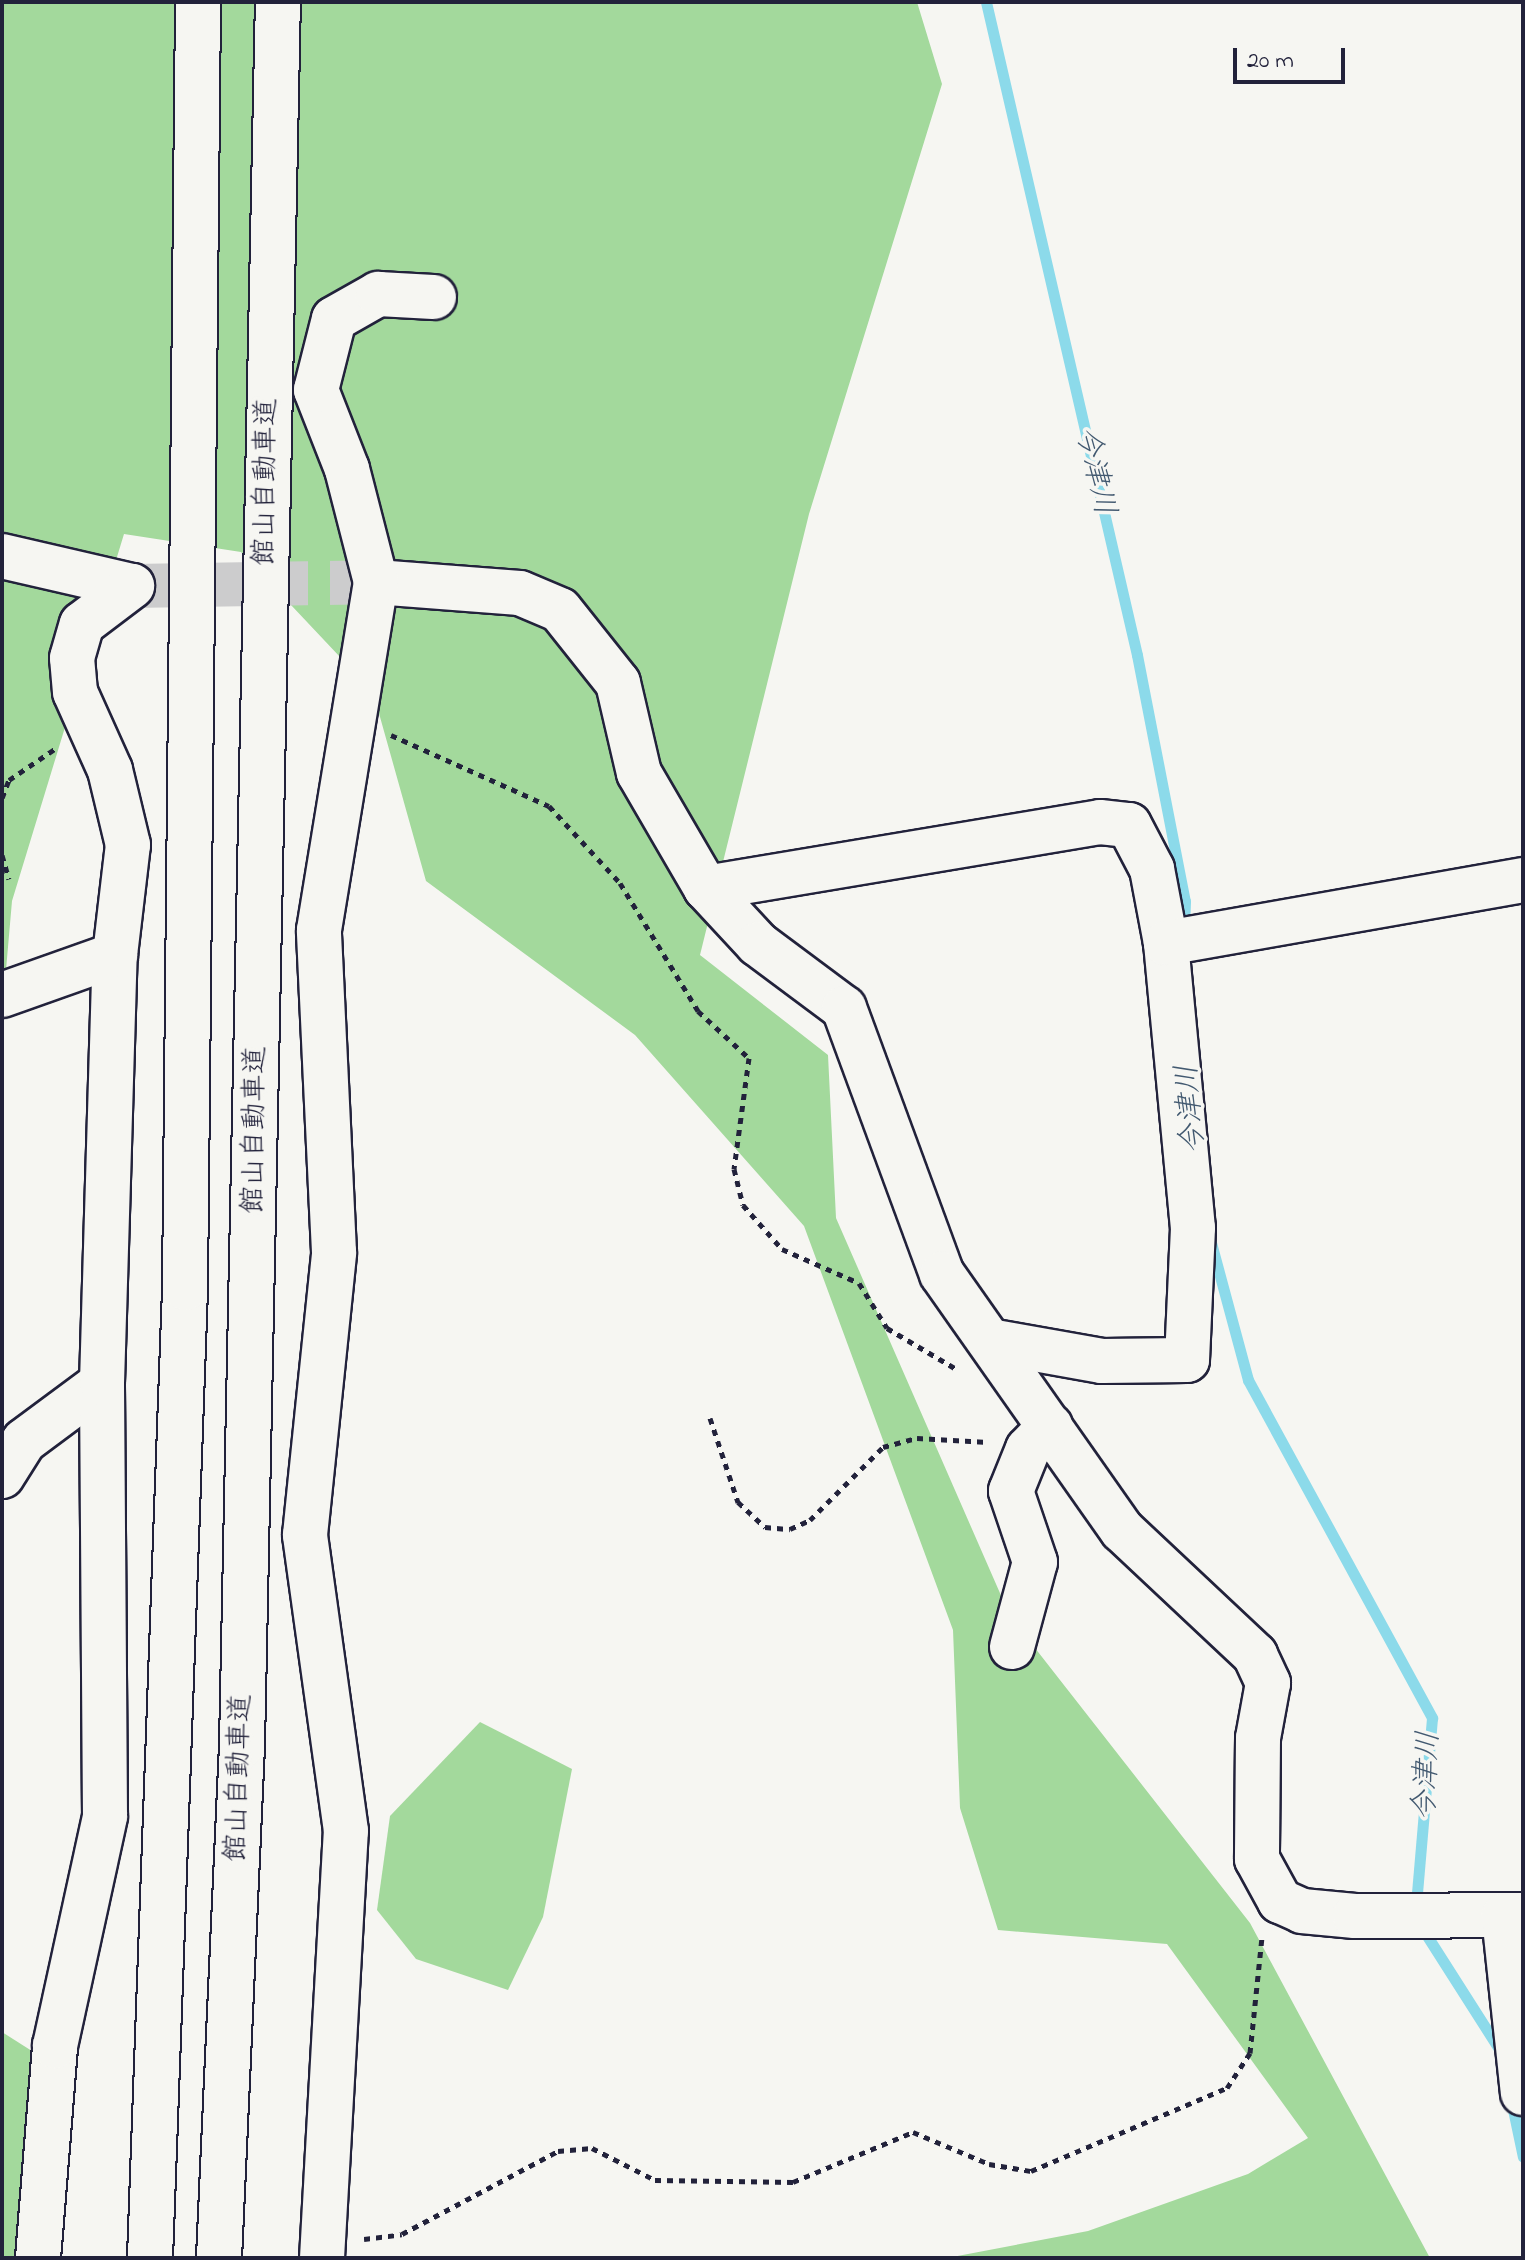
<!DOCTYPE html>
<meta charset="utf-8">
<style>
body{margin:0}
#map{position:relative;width:1525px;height:2260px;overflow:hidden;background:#f6f6f2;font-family:"Indie Flower","Klee One",sans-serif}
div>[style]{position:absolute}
.green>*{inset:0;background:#a3d99c}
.stream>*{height:11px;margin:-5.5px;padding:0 5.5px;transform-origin:5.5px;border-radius:5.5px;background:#8cdaea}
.minor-tunnel>*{height:44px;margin-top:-22px;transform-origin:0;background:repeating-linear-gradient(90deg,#cccccd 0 44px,transparent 0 66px)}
.path>*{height:5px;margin-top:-2.5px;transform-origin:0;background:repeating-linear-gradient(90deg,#22223b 0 6px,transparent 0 12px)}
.roads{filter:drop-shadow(2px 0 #22223b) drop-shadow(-2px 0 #22223b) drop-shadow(0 2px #22223b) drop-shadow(0 -2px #22223b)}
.minor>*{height:44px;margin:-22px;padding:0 22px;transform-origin:22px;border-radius:22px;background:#f6f6f2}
.highway>*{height:44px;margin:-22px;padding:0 22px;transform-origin:22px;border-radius:22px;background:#f6f6f2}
span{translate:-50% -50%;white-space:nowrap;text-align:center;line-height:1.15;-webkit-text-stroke:7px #f6f6f2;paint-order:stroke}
.street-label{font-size:28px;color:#22223b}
.water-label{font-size:30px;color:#425970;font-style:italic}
.frame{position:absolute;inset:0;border:4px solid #22223b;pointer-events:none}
.scale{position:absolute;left:1233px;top:48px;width:112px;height:36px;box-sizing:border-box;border:4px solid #22223b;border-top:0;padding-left:10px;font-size:24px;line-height:28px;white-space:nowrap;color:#22223b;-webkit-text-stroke:6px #f6f6f2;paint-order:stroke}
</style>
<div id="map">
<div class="green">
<div style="clip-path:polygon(2px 2px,917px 2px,942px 84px,809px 514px,700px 955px,828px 1055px,836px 1218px,1010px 1616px,1250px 1923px,1430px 2258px,947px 2258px,1088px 2231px,1248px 2174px,1308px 2138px,1167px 1944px,998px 1930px,960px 1808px,953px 1630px,804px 1226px,635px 1035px,426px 881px,373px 692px,241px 552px,124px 534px,12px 901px,2px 1016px)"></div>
<div style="clip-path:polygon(480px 1722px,572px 1769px,543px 1917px,508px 1990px,416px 1959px,377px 1910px,390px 1816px)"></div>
<div style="clip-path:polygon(2px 2032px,76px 2079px,33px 2258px,2px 2258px)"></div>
</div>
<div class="stream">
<div style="left:986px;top:2px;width:670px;rotate:76.98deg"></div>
<div style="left:1137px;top:655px;width:251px;rotate:79deg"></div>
<div style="left:1185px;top:901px;width:31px;rotate:92deg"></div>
<div style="left:1210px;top:1239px;width:146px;rotate:74.9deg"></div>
<div style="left:1248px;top:1380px;width:385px;rotate:61.4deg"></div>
<div style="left:1432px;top:1718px;width:188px;rotate:94.9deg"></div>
<div style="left:1422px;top:1928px;width:147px;rotate:57.5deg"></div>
<div style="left:1511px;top:2100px;width:58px;rotate:78.1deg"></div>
</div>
<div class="minor-tunnel">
<div style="left:132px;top:586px;width:244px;rotate:-0.9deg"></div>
</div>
<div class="path">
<div style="left:391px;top:735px;width:173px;rotate:24.2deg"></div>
<div style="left:549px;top:806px;width:105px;rotate:47.3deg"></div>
<div style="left:620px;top:883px;width:150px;rotate:58.6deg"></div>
<div style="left:698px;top:1011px;width:69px;rotate:42.7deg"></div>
<div style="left:749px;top:1058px;width:112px;rotate:97.7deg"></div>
<div style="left:734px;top:1169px;width:37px;rotate:76deg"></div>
<div style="left:743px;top:1205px;width:59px;rotate:48.4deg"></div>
<div style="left:782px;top:1249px;width:84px;rotate:23.8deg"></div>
<div style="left:859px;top:1283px;width:53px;rotate:58.1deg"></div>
<div style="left:887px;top:1328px;width:82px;rotate:30.6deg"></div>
<div style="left:2px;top:798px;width:19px;rotate:-69deg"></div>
<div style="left:9px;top:780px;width:57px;rotate:-34.2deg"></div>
<div style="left:2px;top:855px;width:25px;rotate:74deg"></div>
<div style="left:710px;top:1418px;width:89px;rotate:71.6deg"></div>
<div style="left:738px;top:1502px;width:37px;rotate:43deg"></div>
<div style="left:765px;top:1527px;width:25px;rotate:5deg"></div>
<div style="left:790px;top:1529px;width:22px;rotate:-24deg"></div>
<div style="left:810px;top:1520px;width:103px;rotate:-45deg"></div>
<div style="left:883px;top:1447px;width:35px;rotate:-15deg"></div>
<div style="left:917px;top:1438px;width:71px;rotate:3.2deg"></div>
<div style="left:364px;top:2239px;width:38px;rotate:-7deg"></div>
<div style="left:402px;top:2234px;width:177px;rotate:-28deg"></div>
<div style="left:558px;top:2151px;width:34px;rotate:-5deg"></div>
<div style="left:592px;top:2148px;width:71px;rotate:26.9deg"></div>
<div style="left:655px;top:2180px;width:138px;rotate:0.8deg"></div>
<div style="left:793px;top:2182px;width:130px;rotate:-22.6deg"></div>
<div style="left:913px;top:2132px;width:82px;rotate:22.8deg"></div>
<div style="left:989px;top:2164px;width:43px;rotate:9.5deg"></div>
<div style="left:1031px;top:2171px;width:213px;rotate:-23deg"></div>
<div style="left:1227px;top:2088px;width:42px;rotate:-56.7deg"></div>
<div style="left:1250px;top:2053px;width:117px;rotate:-84.1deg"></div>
</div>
<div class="roads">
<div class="minor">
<div style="left:2px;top:556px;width:133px;rotate:13deg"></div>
<div style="left:376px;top:582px;width:144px;rotate:4.4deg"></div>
<div style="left:520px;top:593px;width:43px;rotate:23deg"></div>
<div style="left:560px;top:610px;width:93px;rotate:51.5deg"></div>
<div style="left:618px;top:683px;width:92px;rotate:76.9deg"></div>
<div style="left:639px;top:773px;width:133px;rotate:59.8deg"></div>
<div style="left:706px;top:888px;width:76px;rotate:47.1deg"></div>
<div style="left:758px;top:944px;width:107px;rotate:36.7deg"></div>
<div style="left:844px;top:1008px;width:283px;rotate:69.8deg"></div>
<div style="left:942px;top:1274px;width:313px;rotate:54.9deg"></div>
<div style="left:1122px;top:1530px;width:183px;rotate:43.2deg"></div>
<div style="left:1255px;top:1655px;width:31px;rotate:65deg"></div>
<div style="left:1268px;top:1683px;width:56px;rotate:100.3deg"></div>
<div style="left:1258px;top:1738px;width:121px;rotate:90.5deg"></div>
<div style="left:1257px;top:1859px;width:48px;rotate:61.3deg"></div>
<div style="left:1280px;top:1901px;width:24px;rotate:24deg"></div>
<div style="left:1302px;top:1911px;width:53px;rotate:5.4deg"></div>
<div style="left:1355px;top:1916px;width:168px;rotate:-0.3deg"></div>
<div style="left:706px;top:888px;width:399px;rotate:-9.5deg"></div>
<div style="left:1100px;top:822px;width:29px;rotate:6deg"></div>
<div style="left:1129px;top:825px;width:50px;rotate:62.4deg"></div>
<div style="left:1152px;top:869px;width:75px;rotate:79.3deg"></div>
<div style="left:1166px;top:943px;width:286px;rotate:84.6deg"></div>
<div style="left:1193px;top:1228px;width:132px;rotate:92.6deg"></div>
<div style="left:1187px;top:1360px;width:85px;rotate:179.3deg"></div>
<div style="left:1102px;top:1361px;width:109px;rotate:-169.9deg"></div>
<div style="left:1166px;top:943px;width:363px;rotate:-10deg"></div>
<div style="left:2px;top:995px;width:120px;rotate:-19.5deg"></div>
<div style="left:2px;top:1476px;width:41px;rotate:-57.8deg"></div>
<div style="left:24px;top:1441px;width:97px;rotate:-36.6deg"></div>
<div style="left:1012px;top:1647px;width:88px;rotate:-74.9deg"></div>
<div style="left:1035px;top:1562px;width:75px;rotate:-108.7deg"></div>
<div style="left:1011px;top:1491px;width:45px;rotate:-68deg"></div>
<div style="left:1028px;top:1449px;width:32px;rotate:-46deg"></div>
<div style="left:1504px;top:1916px;width:178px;rotate:83.9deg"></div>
<div style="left:38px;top:2258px;width:213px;rotate:-85.4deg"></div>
<div style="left:55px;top:2046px;width:235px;rotate:-77.7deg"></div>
<div style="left:105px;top:1816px;width:433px;rotate:-90.4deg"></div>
<div style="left:102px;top:1383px;width:428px;rotate:-88.3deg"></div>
<div style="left:115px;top:955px;width:111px;rotate:-83.3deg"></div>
<div style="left:128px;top:845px;width:77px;rotate:-103.5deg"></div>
<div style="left:110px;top:770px;width:85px;rotate:-114.2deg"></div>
<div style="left:75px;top:692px;width:34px;rotate:-95deg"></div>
<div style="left:72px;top:658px;width:35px;rotate:-74deg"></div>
<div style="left:82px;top:624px;width:63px;rotate:-37.2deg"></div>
<div style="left:322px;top:2258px;width:428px;rotate:-86.8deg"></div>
<div style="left:346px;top:1831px;width:299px;rotate:-97.9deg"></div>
<div style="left:305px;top:1535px;width:284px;rotate:-84.1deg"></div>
<div style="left:334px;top:1252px;width:322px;rotate:-92.7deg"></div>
<div style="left:319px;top:930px;width:353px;rotate:-80.7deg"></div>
<div style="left:376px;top:582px;width:117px;rotate:-104.4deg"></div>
<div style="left:347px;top:469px;width:85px;rotate:-111.4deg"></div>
<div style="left:316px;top:390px;width:73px;rotate:-75.8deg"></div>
<div style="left:334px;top:319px;width:51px;rotate:-29.6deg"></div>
<div style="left:378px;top:294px;width:56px;rotate:3.1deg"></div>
</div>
<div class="highway">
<div style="left:150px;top:2258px;width:971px;rotate:-87.93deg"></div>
<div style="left:185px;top:1288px;width:1286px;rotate:-89.42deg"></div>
<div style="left:219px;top:2258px;width:514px;rotate:-87.43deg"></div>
<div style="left:242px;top:1745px;width:1743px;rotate:-88.82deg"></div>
</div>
</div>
<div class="street-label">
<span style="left:267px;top:482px;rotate:-89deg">館山自動車道</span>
<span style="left:256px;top:1130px;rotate:-89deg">館山自動車道</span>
<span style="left:240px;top:1778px;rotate:-88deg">館山自動車道</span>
</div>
<div class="water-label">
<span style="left:1094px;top:471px;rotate:77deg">今津川</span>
<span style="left:1192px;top:1109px;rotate:-95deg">今津川</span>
<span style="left:1428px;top:1776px;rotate:-87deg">今津川</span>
</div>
<div class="frame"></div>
<div class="scale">20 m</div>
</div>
